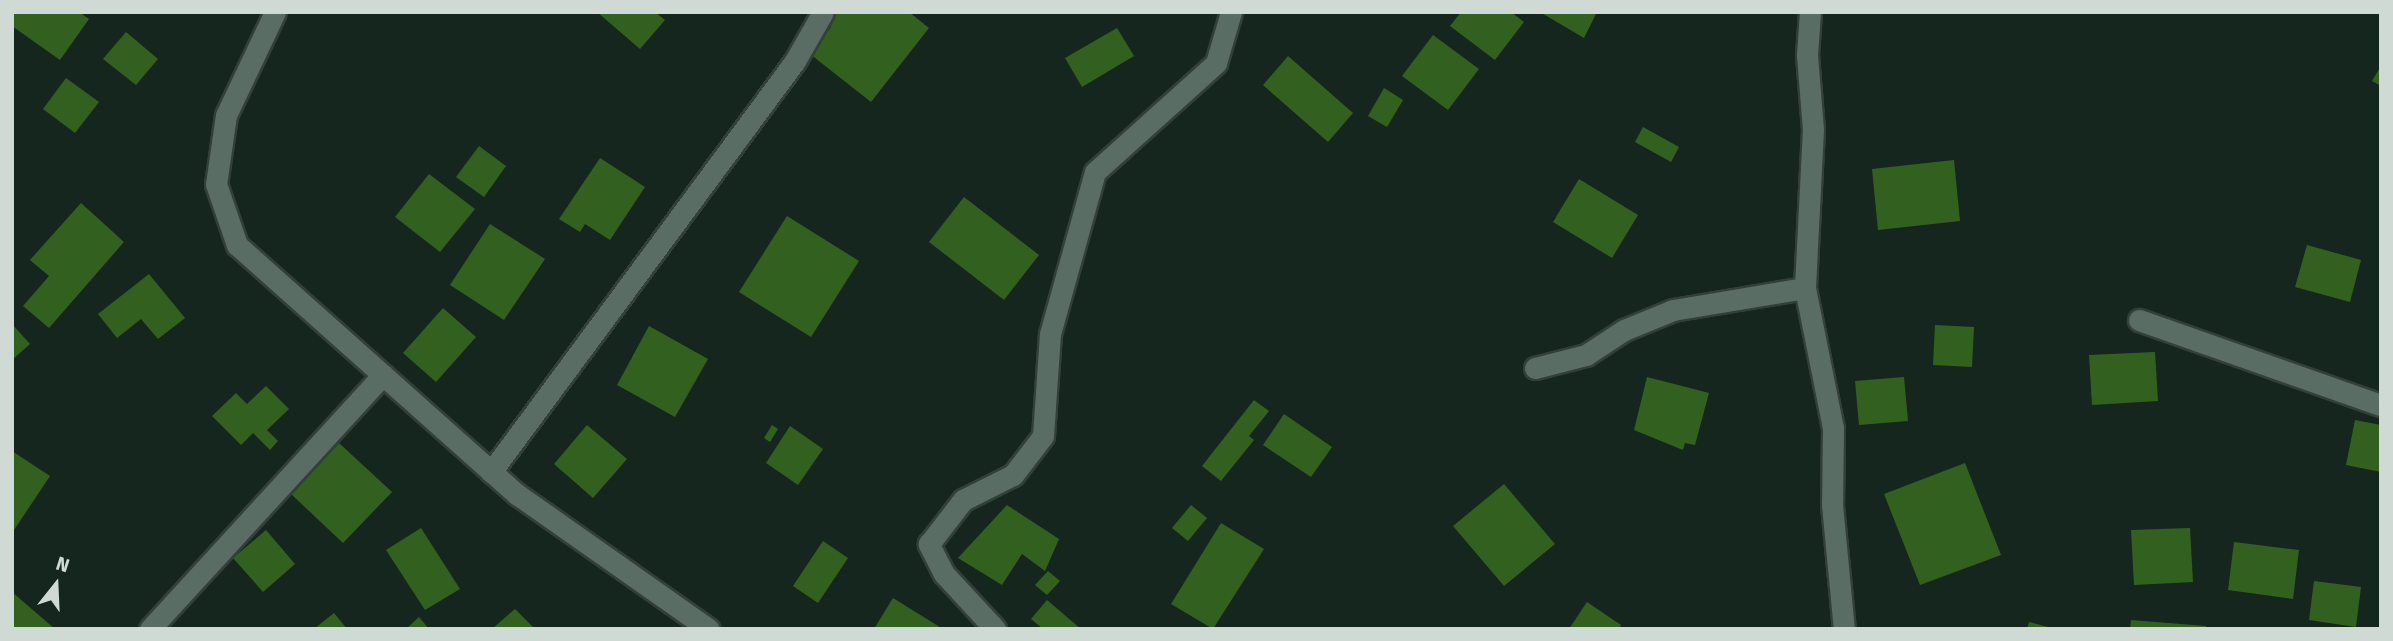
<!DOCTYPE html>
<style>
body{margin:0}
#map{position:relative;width:2393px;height:641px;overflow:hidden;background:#15261f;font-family:"Fira Sans",sans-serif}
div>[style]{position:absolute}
.building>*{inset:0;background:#32611f}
.roads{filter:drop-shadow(2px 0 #334039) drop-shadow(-2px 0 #334039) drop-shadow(0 2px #334039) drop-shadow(0 -2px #334039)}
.minor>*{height:21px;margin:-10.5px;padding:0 10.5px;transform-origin:10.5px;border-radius:10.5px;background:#5a6d64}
span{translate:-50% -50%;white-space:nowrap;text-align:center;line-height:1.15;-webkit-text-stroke:6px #15261f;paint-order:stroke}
.frame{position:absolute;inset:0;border:14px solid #cfdad5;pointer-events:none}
.north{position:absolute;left:21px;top:550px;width:70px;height:70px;-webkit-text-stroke:5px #15261f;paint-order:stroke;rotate:18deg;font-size:19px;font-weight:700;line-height:28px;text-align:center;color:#cfdad5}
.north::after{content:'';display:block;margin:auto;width:24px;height:32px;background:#cfdad5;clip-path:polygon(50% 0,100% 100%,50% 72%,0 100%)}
</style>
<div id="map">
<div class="building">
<div style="clip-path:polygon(12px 12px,79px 12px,89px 19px,60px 60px,12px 26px)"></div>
<div style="clip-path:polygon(597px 12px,655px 12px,665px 20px,640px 49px)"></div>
<div style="clip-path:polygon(825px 12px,909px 12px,929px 28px,871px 102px,810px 54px,831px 27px,820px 19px)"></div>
<div style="clip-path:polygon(1461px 12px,1511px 12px,1524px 22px,1495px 60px,1450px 26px)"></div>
<div style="clip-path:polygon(1540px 12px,1597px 12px,1584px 38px)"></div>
<div style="clip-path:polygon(1117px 28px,1134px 56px,1082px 87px,1065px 58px)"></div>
<div style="clip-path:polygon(126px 32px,158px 59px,136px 85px,103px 59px)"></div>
<div style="clip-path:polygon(1433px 35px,1479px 69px,1448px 110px,1402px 76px)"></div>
<div style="clip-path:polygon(1288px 56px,1353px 113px,1328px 142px,1263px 85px)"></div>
<div style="clip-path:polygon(2381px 66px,2381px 86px,2372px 81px)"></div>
<div style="clip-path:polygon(66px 78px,99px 102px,75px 133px,43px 109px)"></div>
<div style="clip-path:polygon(1384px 88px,1403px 100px,1387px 127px,1368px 116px)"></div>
<div style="clip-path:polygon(1643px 127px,1679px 147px,1671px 162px,1635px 142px)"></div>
<div style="clip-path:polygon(479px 146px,506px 166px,484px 197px,456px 177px)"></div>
<div style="clip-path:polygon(600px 158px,645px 187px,610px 240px,585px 224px,580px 232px,559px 219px)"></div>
<div style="clip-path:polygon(1954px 160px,1960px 221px,1878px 230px,1872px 169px)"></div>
<div style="clip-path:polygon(429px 174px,475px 209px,440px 252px,395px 217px)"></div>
<div style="clip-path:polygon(1579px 179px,1638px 215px,1612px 258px,1553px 222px)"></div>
<div style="clip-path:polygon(964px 197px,1039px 255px,1004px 300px,929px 242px)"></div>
<div style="clip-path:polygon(81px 203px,124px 242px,49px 328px,23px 306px,49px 276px,30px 260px)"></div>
<div style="clip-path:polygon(787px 216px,859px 261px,811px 337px,739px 292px)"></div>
<div style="clip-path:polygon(490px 224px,545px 259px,504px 320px,450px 285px)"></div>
<div style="clip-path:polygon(2307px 245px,2361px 260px,2350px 302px,2295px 287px)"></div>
<div style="clip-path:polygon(149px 274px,185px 318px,158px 339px,141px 319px,117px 338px,98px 314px)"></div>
<div style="clip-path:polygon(443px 308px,476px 337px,436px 382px,403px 353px)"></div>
<div style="clip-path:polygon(12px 324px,30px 344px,12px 360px)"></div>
<div style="clip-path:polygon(1935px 325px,1974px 327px,1972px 367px,1933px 365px)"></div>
<div style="clip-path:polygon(649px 326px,708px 359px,675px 417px,617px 385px)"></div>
<div style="clip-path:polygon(2155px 352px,2158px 401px,2092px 405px,2089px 355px)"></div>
<div style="clip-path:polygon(1647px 377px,1709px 393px,1695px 445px,1685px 443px,1683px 450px,1634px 430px)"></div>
<div style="clip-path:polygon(1904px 377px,1908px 421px,1859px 425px,1855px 381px)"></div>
<div style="clip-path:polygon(266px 386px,289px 409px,267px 430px,278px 441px,270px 450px,253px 433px,241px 445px,212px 416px,236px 393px,247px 404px)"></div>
<div style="clip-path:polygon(1254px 400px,1269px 411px,1249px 436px,1254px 440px,1221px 481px,1202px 466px)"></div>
<div style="clip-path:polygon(1284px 414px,1332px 447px,1311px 477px,1263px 445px)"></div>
<div style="clip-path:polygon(2355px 420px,2381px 425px,2381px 472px,2346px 465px)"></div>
<div style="clip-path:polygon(587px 425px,627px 459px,593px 498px,554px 464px)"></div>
<div style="clip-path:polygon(772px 425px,778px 429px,770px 442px,764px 438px)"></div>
<div style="clip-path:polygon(790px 426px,823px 449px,798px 485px,766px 463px)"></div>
<div style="clip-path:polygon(339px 443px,392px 492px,343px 543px,291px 494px)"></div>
<div style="clip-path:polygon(12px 451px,50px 476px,12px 533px)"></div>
<div style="clip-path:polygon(1965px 463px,2001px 555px,1920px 585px,1884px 494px)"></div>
<div style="clip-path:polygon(1504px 484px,1555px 544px,1504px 586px,1453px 526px)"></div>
<div style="clip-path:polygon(1007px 505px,1059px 539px,1045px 571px,1022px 554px,1002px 585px,958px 558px)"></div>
<div style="clip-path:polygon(1191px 505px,1207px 518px,1188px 541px,1172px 528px)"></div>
<div style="clip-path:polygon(1221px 523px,1264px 549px,1213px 629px,1171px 604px)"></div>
<div style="clip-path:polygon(421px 528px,460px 589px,425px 610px,386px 550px)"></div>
<div style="clip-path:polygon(2190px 528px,2193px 582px,2134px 585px,2131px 530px)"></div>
<div style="clip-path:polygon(266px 530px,295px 564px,263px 592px,233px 558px)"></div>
<div style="clip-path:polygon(823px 541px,848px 558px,818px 603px,793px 586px)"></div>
<div style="clip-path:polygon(2234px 542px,2299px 550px,2293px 599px,2228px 590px)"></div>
<div style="clip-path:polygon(1048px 571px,1060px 581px,1047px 595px,1035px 585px)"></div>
<div style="clip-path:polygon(2314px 581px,2361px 587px,2356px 627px,2309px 620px)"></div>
<div style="clip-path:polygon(12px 592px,55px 629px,12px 629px)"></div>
<div style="clip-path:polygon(893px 598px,943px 629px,874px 629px)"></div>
<div style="clip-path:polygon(1047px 600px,1081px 629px,1043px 629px,1031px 619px)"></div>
<div style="clip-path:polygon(1587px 602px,1621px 625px,1619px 629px,1569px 629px)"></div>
<div style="clip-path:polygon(515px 609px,535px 629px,492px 629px)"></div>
<div style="clip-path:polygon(334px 613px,347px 629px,314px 629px)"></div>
<div style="clip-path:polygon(419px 617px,429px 629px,406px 629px)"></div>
<div style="clip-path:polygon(2131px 620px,2206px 626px,2206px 629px,2130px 629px)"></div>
<div style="clip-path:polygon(2029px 622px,2052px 628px,2052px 629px,2027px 629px)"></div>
</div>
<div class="roads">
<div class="minor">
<div style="left:275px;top:12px;width:114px;rotate:115.4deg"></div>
<div style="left:226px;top:115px;width:70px;rotate:98.2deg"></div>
<div style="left:216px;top:184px;width:65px;rotate:71deg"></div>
<div style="left:237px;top:245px;width:376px;rotate:41.7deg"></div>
<div style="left:518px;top:495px;width:233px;rotate:35.1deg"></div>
<div style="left:1810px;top:12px;width:43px;rotate:94deg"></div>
<div style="left:1807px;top:55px;width:74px;rotate:85.4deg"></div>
<div style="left:1813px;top:129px;width:159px;rotate:92.9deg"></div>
<div style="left:1805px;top:288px;width:143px;rotate:78.7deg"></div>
<div style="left:1833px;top:428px;width:77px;rotate:90.7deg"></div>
<div style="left:1832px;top:505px;width:125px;rotate:84.5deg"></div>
<div style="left:2139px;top:320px;width:256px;rotate:19.4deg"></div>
<div style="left:1535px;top:368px;width:53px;rotate:-14.3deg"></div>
<div style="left:1586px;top:355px;width:45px;rotate:-33.3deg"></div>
<div style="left:1624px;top:330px;width:53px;rotate:-22.2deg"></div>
<div style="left:1673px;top:310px;width:134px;rotate:-9.5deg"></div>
<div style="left:491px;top:472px;width:511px;rotate:-53.51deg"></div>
<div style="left:795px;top:61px;width:56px;rotate:-60.3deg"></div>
<div style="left:150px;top:629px;width:345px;rotate:-47.5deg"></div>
<div style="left:995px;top:629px;width:75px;rotate:-132.8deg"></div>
<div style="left:944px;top:574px;width:34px;rotate:-117deg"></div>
<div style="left:929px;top:544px;width:56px;rotate:-52.3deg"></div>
<div style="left:963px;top:500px;width:56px;rotate:-26.6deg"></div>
<div style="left:1013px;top:475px;width:49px;rotate:-52.4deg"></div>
<div style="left:1043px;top:436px;width:102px;rotate:-86.1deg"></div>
<div style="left:1050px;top:334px;width:168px;rotate:-74.5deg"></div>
<div style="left:1095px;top:172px;width:163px;rotate:-42deg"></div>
<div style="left:1216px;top:63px;width:53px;rotate:-73.6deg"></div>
</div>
</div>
<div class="frame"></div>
<div class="north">N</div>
</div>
